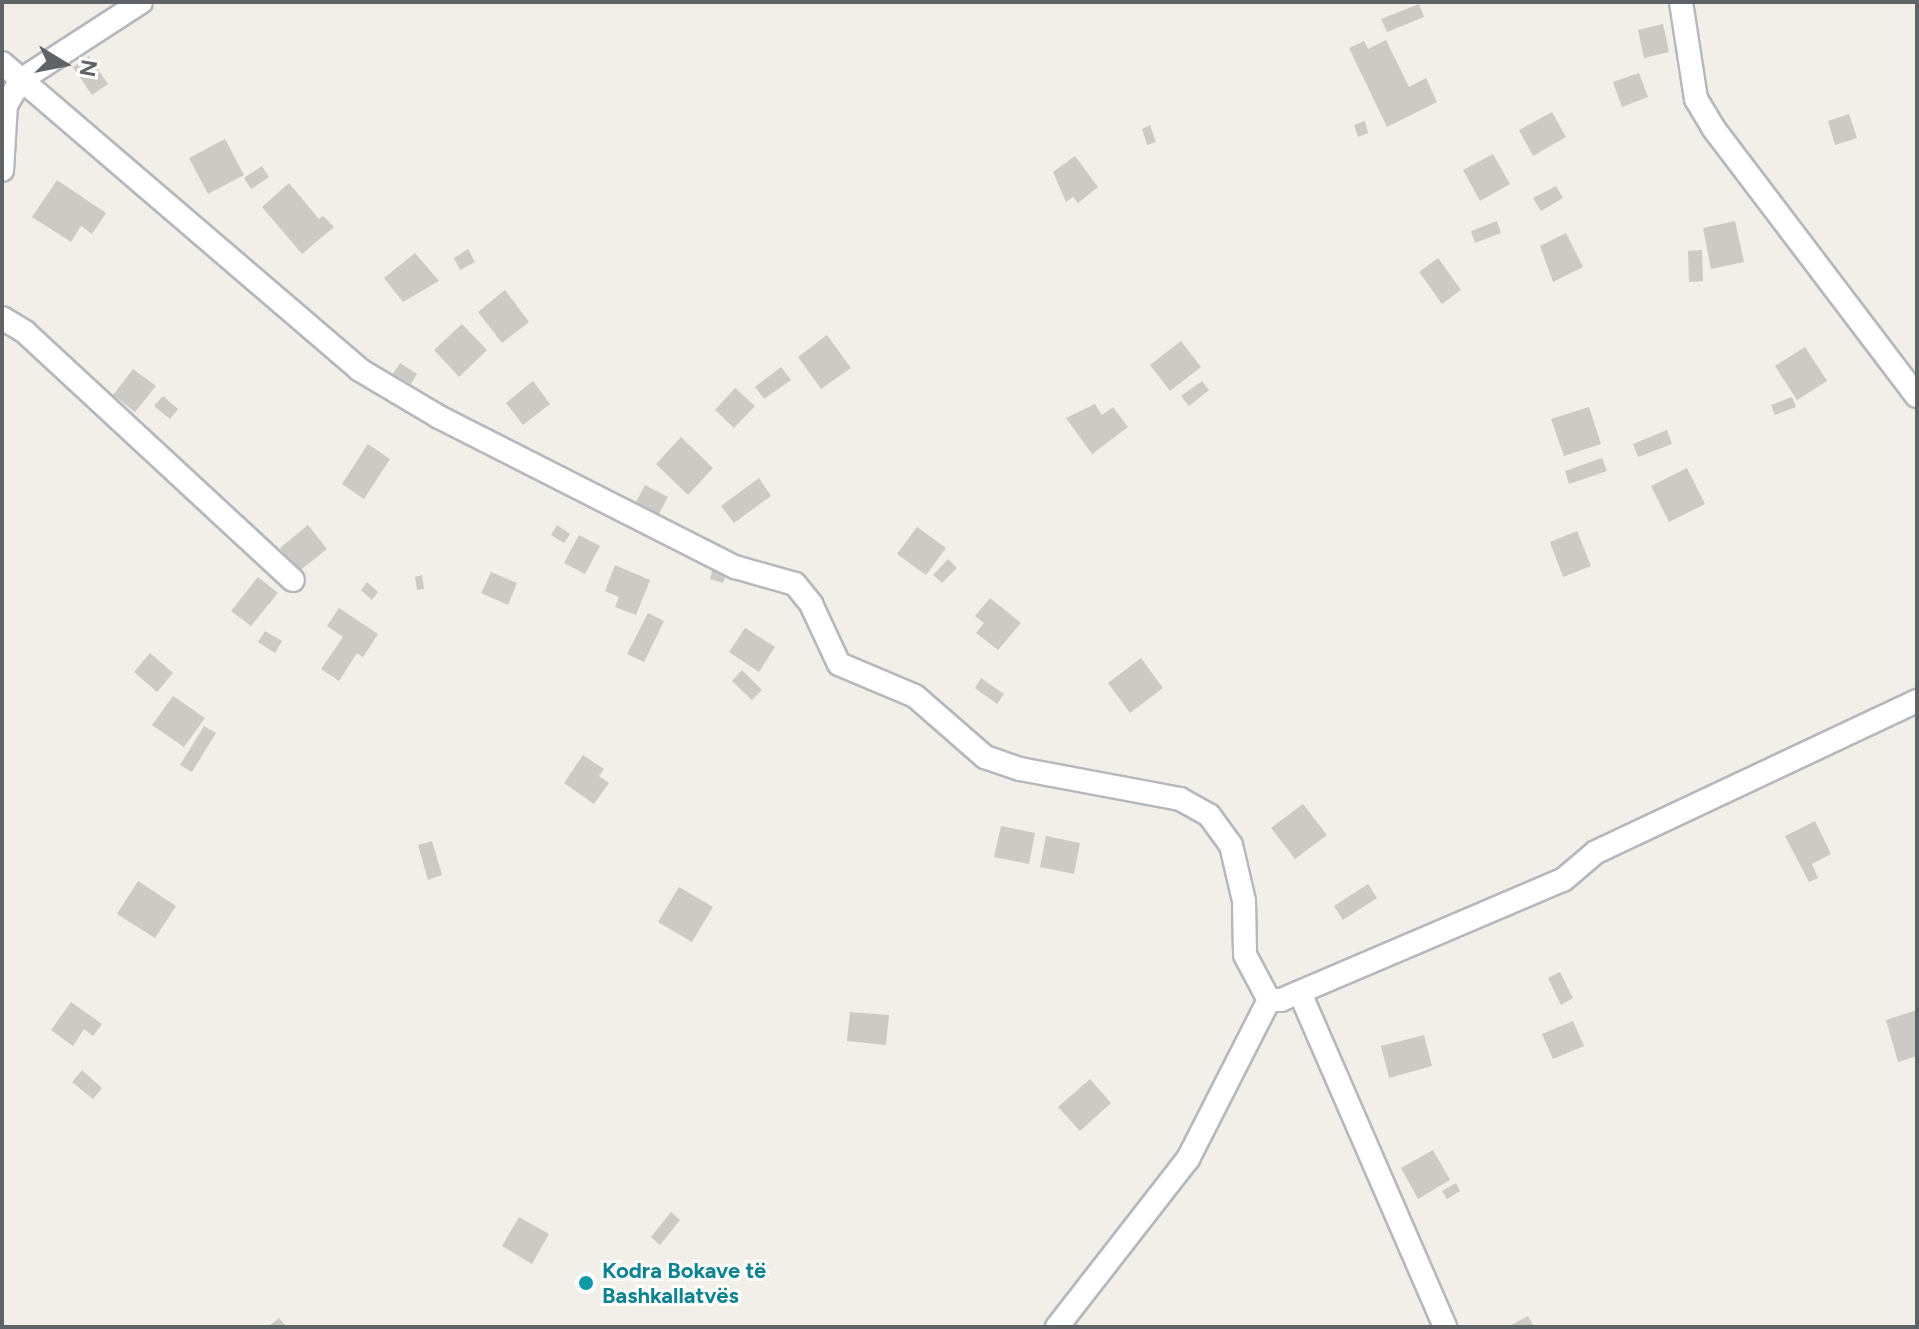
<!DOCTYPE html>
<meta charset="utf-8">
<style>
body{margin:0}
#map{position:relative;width:1919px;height:1329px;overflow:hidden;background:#f1efe8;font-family:Figtree,sans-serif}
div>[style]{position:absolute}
.building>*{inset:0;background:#cccac5}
.roads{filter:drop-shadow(2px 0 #b5b8bc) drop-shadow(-2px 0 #b5b8bc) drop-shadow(0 2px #b5b8bc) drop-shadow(0 -2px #b5b8bc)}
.street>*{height:22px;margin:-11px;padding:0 11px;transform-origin:11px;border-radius:11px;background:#fff}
.dots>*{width:22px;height:22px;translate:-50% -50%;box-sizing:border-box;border:4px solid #fff;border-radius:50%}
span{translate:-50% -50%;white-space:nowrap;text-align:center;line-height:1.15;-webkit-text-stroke:6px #fff;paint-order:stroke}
.culture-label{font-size:22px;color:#0d838f;font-weight:700}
.left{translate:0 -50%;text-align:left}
.frame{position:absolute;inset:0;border:4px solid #5f6368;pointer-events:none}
.north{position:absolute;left:24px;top:24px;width:80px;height:80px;-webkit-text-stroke:6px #fff;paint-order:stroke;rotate:100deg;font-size:22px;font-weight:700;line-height:32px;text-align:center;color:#5f6368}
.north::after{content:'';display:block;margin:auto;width:28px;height:36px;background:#5f6368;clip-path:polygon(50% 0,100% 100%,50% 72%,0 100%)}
</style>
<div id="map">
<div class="building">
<div style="clip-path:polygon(1419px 4px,1424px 17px,1387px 32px,1381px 19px)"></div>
<div style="clip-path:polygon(1663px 24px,1669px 52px,1644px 58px,1638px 30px)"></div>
<div style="clip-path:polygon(1386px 40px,1409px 87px,1426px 78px,1437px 102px,1387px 127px,1349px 48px,1364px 41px,1368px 49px)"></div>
<div style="clip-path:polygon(89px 56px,108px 84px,92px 95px,73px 67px)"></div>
<div style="clip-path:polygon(1639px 73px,1648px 97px,1622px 107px,1613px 82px)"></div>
<div style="clip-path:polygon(1552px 112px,1566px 137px,1533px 156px,1519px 130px)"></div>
<div style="clip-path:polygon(1849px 114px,1857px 138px,1835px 145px,1828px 121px)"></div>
<div style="clip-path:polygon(1365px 121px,1368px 133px,1358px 137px,1354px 125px)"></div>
<div style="clip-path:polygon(1150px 125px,1156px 142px,1147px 145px,1142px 129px)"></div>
<div style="clip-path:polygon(225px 139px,244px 175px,208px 194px,189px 158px)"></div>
<div style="clip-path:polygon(1493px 154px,1510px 184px,1480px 201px,1463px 170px)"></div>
<div style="clip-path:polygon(1075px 156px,1098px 187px,1078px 203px,1073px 197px,1066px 202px,1053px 172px)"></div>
<div style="clip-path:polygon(262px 166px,269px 177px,251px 189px,244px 178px)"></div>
<div style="clip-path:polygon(57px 180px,106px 213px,92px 234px,81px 226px,71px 242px,32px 217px)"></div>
<div style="clip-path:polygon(289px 183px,319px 219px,323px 216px,334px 227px,302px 254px,262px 207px)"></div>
<div style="clip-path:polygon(1556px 186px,1563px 198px,1541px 211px,1533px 198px)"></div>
<div style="clip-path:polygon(1497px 221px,1501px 233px,1475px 243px,1471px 231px)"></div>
<div style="clip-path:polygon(1735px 221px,1744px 262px,1711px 269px,1703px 228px)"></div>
<div style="clip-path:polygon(1566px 233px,1583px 267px,1553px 282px,1540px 246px)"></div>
<div style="clip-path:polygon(468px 249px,475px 262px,460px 270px,454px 258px)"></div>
<div style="clip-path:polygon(1702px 250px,1703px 281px,1689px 282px,1688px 251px)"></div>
<div style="clip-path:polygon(415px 253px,439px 281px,403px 302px,384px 278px)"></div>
<div style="clip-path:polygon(1438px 258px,1461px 290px,1442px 304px,1419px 272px)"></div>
<div style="clip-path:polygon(505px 290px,529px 322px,502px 343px,478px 312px)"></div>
<div style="clip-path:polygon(462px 324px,487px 350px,459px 377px,434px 350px)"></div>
<div style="clip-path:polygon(827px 335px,851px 368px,821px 389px,798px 357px)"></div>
<div style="clip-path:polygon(1181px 341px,1201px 367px,1170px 391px,1150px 365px)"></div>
<div style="clip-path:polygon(1805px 347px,1827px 381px,1797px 400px,1775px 366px)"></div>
<div style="clip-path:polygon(400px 363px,417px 374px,411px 384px,393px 374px)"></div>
<div style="clip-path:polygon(781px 367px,791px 380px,764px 399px,755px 387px)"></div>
<div style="clip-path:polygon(133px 369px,156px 386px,135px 412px,113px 395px)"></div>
<div style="clip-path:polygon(533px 381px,550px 404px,523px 425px,506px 403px)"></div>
<div style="clip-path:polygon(1202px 381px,1209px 390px,1189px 406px,1181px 396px)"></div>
<div style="clip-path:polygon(735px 388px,755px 406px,734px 428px,715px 410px)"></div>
<div style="clip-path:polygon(163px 396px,178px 409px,170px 419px,154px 406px)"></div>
<div style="clip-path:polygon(1792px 397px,1796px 407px,1775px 415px,1771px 405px)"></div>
<div style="clip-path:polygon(1095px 404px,1102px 415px,1113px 407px,1128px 427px,1092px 454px,1066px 418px)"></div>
<div style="clip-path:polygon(1589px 407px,1601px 444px,1564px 456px,1551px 419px)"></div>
<div style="clip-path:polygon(1667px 430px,1672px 444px,1638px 457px,1633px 444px)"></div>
<div style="clip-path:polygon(681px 437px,713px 468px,688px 495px,656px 464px)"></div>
<div style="clip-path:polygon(368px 444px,390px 459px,364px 499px,342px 484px)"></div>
<div style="clip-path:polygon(1602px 458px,1607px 471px,1569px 484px,1565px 471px)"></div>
<div style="clip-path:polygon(1687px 468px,1705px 504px,1669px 522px,1651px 486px)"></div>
<div style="clip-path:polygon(759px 478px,771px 496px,734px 523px,721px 506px)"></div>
<div style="clip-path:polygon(645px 485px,668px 497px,658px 516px,635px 504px)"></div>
<div style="clip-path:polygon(308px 525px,327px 549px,298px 572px,280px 548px)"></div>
<div style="clip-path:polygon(557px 525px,570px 534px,564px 543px,551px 535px)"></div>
<div style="clip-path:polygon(917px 527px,946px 548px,926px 575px,897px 554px)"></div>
<div style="clip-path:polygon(1577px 531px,1591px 566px,1563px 577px,1550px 542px)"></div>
<div style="clip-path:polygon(579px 535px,600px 546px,585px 574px,564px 563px)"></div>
<div style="clip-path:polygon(948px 559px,957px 568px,942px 583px,933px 575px)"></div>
<div style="clip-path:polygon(715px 560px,729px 565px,723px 583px,710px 579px)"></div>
<div style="clip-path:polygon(615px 565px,650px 580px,636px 615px,615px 607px,619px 597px,605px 591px)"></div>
<div style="clip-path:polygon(491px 572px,517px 583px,508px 605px,481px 593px)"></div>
<div style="clip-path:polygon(422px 575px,424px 589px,417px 590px,415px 577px)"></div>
<div style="clip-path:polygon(258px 577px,278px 593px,251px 626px,231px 611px)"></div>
<div style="clip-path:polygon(367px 582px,378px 592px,372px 600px,361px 590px)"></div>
<div style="clip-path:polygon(990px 598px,1021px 623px,998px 650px,976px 633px,984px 623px,975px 616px)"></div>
<div style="clip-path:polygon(339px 608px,378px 634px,363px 657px,357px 653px,339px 681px,321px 669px,343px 637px,327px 626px)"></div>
<div style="clip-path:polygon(648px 613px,664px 621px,644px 662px,627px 654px)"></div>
<div style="clip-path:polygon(745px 628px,775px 647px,759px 672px,729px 652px)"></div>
<div style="clip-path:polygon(265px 631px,282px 641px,275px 653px,258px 642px)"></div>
<div style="clip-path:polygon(150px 653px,173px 673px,157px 692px,134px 672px)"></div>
<div style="clip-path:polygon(1141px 658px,1163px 688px,1130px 713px,1108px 683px)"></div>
<div style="clip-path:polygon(742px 670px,762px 690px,752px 700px,732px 681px)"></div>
<div style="clip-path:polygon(981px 678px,1004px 694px,997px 704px,975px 688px)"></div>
<div style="clip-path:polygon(173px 696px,205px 718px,184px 747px,152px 725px)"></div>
<div style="clip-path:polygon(204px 726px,216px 733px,192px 772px,180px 765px)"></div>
<div style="clip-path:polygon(583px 755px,604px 769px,599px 776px,609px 783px,594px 804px,564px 783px)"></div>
<div style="clip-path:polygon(1303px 804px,1327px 835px,1295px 859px,1271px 828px)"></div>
<div style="clip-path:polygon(1815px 821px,1831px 854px,1812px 864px,1818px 878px,1809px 882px,1785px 836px)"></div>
<div style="clip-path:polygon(1001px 826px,1035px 833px,1029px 864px,994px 857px)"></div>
<div style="clip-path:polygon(1046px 836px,1080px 843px,1074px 874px,1040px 867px)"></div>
<div style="clip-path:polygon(432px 841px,442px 875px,428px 880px,418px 845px)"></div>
<div style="clip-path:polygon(138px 881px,176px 906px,155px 938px,117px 914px)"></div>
<div style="clip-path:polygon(1368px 884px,1377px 898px,1343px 920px,1334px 906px)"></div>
<div style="clip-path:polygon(679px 887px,713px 907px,692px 942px,658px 922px)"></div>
<div style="clip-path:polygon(1560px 972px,1573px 998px,1561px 1005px,1548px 978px)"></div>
<div style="clip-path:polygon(71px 1002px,102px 1024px,93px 1036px,84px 1029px,73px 1046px,51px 1030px)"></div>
<div style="clip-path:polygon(1917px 1010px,1917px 1056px,1898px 1062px,1886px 1020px)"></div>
<div style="clip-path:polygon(850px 1012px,889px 1015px,886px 1045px,847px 1041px)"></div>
<div style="clip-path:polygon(1573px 1021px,1584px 1046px,1553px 1059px,1542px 1034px)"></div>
<div style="clip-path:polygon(1424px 1035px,1432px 1066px,1389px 1078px,1381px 1046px)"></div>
<div style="clip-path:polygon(82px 1070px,102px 1088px,93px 1099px,72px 1082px)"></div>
<div style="clip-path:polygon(1090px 1079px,1111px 1103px,1080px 1131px,1058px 1107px)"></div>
<div style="clip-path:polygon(1433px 1150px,1450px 1180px,1418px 1199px,1401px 1168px)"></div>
<div style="clip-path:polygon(1456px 1183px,1460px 1191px,1447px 1199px,1442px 1191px)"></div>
<div style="clip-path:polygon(671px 1212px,680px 1220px,660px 1245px,651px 1237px)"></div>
<div style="clip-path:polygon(519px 1217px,549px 1234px,532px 1264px,502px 1246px)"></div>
<div style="clip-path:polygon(1528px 1316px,1534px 1327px,1508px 1327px)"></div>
<div style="clip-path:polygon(279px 1318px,287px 1327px,268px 1327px)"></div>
</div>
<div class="roads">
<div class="street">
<div style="left:1681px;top:2px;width:98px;rotate:81.2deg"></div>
<div style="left:1696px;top:99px;width:35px;rotate:59deg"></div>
<div style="left:1714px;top:129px;width:335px;rotate:52.8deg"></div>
<div style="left:2px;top:63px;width:472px;rotate:40.6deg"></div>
<div style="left:360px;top:370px;width:92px;rotate:30.7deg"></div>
<div style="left:439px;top:417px;width:332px;rotate:26.9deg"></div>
<div style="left:735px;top:567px;width:62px;rotate:15.8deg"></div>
<div style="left:795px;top:584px;width:26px;rotate:51deg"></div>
<div style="left:811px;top:604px;width:66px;rotate:65deg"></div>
<div style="left:839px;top:664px;width:82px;rotate:22.8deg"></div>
<div style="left:915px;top:696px;width:93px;rotate:41.1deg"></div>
<div style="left:985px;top:757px;width:37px;rotate:19deg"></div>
<div style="left:1020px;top:769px;width:163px;rotate:10.6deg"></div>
<div style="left:1180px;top:799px;width:33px;rotate:29deg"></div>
<div style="left:1209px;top:815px;width:37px;rotate:54deg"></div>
<div style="left:1231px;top:845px;width:57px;rotate:76.9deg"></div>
<div style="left:1244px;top:901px;width:54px;rotate:88.9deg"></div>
<div style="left:1245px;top:955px;width:51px;rotate:61.9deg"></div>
<div style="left:1269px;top:1000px;width:12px"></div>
<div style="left:1281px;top:1000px;width:306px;rotate:-23.1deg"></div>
<div style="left:1563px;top:880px;width:43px;rotate:-40.3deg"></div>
<div style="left:1596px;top:852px;width:355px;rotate:-25.2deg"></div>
<div style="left:2px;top:170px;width:65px;rotate:-86.5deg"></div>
<div style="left:6px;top:105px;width:29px;rotate:-59deg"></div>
<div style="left:21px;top:80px;width:143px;rotate:-33deg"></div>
<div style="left:2px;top:318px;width:27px;rotate:31deg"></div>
<div style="left:25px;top:332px;width:365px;rotate:42.8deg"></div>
<div style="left:1300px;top:993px;width:364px;rotate:66.5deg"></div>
<div style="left:1057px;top:1327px;width:213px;rotate:-52.1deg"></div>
<div style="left:1188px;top:1159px;width:178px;rotate:-63deg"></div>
</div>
</div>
<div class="dots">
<div style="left:586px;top:1283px;background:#0f9aa8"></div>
</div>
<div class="culture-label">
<span class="left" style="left:602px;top:1283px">Kodra Bokave të<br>Bashkallatvës</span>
</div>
<div class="frame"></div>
<div class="north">N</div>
</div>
